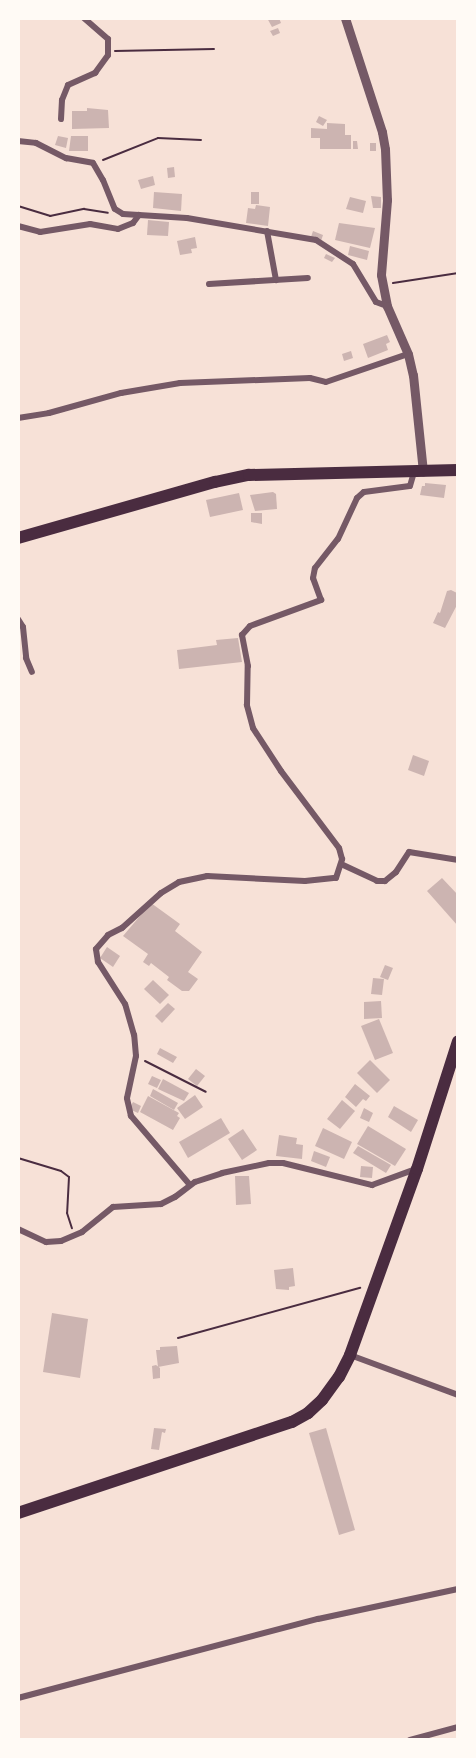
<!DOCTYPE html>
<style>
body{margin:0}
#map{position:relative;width:476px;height:1758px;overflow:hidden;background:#f7e1d7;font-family:"Exo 2",sans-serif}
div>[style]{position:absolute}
.building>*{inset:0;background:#ccb4b1}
.path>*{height:2px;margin:-1px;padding:0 1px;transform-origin:1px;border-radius:1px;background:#4a2c40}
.minor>*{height:6px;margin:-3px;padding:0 3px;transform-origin:3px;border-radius:3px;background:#755966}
.tertiary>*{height:9px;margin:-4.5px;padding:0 4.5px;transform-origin:4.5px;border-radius:4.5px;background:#755966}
.primary>*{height:12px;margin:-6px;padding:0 6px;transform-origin:6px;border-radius:6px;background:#4a2c40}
span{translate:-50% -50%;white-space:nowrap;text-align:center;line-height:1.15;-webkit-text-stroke:4.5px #fffaf5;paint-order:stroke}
.frame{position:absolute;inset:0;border:20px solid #fffaf5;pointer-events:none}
</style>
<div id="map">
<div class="building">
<div style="clip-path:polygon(267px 18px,279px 18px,281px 23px,272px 27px)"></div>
<div style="clip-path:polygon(278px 28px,280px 33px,273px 36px,270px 31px)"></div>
<div style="clip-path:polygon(87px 108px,108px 110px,109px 128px,72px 129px,72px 111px,87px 111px)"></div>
<div style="clip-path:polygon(319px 116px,327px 120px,323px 126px,316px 122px)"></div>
<div style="clip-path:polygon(327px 123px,345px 124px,345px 135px,351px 135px,351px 149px,320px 149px,320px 138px,311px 138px,311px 128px,327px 129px)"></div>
<div style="clip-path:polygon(58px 136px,68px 138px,66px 148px,55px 145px)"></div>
<div style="clip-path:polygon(71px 136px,88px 136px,88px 151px,69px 151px)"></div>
<div style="clip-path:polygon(353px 141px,357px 141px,358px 149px,353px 149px)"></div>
<div style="clip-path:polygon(370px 143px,376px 143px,376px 151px,370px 151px)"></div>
<div style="clip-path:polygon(174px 167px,175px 177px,168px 178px,167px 168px)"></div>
<div style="clip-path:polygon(153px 176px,155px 185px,141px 189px,138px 180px)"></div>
<div style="clip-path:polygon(154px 192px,182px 194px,181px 211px,153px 208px)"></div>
<div style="clip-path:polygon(251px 192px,259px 192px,259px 204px,251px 204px)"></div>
<div style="clip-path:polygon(371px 196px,381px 197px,381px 208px,373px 208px)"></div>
<div style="clip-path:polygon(350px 197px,366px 201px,363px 213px,346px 209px)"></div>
<div style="clip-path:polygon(256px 205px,270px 207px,268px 226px,246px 223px,248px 208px,255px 209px)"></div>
<div style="clip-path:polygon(148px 220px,169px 222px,168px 236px,147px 235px)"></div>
<div style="clip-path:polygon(339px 223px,375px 228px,370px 248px,335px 240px)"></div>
<div style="clip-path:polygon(313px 231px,323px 235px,321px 241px,311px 237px)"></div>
<div style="clip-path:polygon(195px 237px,197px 248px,191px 249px,192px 253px,180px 255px,177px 241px)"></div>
<div style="clip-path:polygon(350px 246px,369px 251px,367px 260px,348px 255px)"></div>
<div style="clip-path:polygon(326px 254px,335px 258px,332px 262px,324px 258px)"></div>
<div style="clip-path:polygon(387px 335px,390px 342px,386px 344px,388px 350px,368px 358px,363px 344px)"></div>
<div style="clip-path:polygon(351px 351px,353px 358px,344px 361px,342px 354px)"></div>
<div style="clip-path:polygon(425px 483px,446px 485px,444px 498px,420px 495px,422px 486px,425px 486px)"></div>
<div style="clip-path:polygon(273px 492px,276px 494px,277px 509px,255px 511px,250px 495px)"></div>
<div style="clip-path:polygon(239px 493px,243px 510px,210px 517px,206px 500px)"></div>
<div style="clip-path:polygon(251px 513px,262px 513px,262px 524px,251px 522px)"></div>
<div style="clip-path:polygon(451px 590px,457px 593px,458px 603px,445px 628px,433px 623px,438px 612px,440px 613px,447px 591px)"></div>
<div style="clip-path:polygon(238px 638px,242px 662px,179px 669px,177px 650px,217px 645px,216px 640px)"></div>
<div style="clip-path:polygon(413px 755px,429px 761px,424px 776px,408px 770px)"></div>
<div style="clip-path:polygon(442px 878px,458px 895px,458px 926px,427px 891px)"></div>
<div style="clip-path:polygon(151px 903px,180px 924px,175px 931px,202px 952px,188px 972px,198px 979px,189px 991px,182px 991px,167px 980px,169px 977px,151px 963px,149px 966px,143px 962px,148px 954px,123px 936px)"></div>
<div style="clip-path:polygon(107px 947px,120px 956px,113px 967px,100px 958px)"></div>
<div style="clip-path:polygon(385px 965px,393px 968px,388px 980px,380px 977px)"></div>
<div style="clip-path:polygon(373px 978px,384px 979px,382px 995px,371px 994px)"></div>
<div style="clip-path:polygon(153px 980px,169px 995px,160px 1004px,144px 989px)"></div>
<div style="clip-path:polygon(381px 1001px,382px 1018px,364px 1019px,364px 1002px)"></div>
<div style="clip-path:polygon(168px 1003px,175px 1009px,162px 1023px,155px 1016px)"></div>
<div style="clip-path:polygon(379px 1019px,393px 1053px,375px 1060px,361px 1026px)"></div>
<div style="clip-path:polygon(160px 1048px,177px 1057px,173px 1063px,157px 1054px)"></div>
<div style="clip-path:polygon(370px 1060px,390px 1080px,377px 1093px,357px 1073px)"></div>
<div style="clip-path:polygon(196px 1069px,205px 1076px,197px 1086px,188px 1079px)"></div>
<div style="clip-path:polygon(152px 1076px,161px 1080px,157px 1088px,148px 1084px)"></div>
<div style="clip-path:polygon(163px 1079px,189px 1093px,184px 1101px,158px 1089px)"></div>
<div style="clip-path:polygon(355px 1084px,370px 1096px,366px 1101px,363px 1099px,356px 1107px,345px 1097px)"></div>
<div style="clip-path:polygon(153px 1089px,178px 1103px,174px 1110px,150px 1096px)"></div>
<div style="clip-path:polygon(195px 1095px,203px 1107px,185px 1119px,177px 1108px)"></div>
<div style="clip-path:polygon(148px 1096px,179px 1113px,177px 1116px,180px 1118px,173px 1130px,140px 1112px)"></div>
<div style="clip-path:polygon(342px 1100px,355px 1111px,340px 1129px,327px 1119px)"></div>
<div style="clip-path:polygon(133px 1102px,141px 1106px,138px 1113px,129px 1109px)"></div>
<div style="clip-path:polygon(394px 1106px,418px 1120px,411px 1132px,388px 1117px)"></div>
<div style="clip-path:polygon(364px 1108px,373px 1113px,369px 1122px,360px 1118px)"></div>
<div style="clip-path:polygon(221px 1118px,230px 1133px,188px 1158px,179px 1142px)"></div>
<div style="clip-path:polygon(368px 1126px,406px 1149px,395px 1166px,357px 1144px)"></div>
<div style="clip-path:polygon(323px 1128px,352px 1142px,344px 1159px,315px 1146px)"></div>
<div style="clip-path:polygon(243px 1129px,257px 1150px,242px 1160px,228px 1139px)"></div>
<div style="clip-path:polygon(279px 1135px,297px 1138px,296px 1144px,303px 1145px,302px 1159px,276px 1156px)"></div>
<div style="clip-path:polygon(358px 1146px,391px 1165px,386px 1173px,353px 1153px)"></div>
<div style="clip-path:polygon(314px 1151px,330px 1157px,326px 1167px,311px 1161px)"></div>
<div style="clip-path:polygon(361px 1166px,373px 1167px,372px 1178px,360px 1177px)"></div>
<div style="clip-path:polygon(235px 1176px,249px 1176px,251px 1204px,236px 1205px)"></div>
<div style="clip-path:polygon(293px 1268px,295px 1286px,289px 1287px,289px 1290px,276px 1289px,274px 1270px)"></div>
<div style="clip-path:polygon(52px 1313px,88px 1319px,80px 1378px,43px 1372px)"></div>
<div style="clip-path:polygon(177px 1346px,179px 1363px,158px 1367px,156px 1350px,160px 1350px,160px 1347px)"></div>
<div style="clip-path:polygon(156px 1365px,160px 1368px,160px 1378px,153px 1379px,152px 1366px)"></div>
<div style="clip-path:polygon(154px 1428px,166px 1429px,165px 1433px,162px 1432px,159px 1450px,151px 1449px)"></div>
<div style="clip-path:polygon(326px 1428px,355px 1530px,339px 1535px,309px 1433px)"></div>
</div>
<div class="path">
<div style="left:115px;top:51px;width:99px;rotate:-1.2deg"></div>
<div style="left:103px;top:160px;width:59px;rotate:-21.8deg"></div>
<div style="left:158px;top:138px;width:43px;rotate:2.7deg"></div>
<div style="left:18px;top:206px;width:34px;rotate:17deg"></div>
<div style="left:50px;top:216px;width:35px;rotate:-12deg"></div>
<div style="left:84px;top:209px;width:24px;rotate:9deg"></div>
<div style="left:393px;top:283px;width:66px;rotate:-8.7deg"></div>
<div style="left:145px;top:1061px;width:68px;rotate:26.9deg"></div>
<div style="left:18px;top:1158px;width:45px;rotate:16.8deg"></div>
<div style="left:61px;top:1171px;width:10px;rotate:37deg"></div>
<div style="left:69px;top:1177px;width:36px;rotate:93deg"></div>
<div style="left:67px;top:1213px;width:16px;rotate:72deg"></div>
<div style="left:178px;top:1338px;width:189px;rotate:-15.4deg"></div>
</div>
<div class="minor">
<div style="left:61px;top:119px;width:19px;rotate:-87deg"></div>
<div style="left:62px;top:100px;width:16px;rotate:-68deg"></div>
<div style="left:68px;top:85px;width:30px;rotate:-24deg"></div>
<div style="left:95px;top:73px;width:22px;rotate:-54deg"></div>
<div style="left:108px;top:55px;width:16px;rotate:-90deg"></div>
<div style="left:108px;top:39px;width:32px;rotate:-139deg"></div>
<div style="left:18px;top:141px;width:18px;rotate:6deg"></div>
<div style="left:36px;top:143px;width:34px;rotate:27deg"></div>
<div style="left:66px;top:158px;width:27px;rotate:10deg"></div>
<div style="left:93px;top:163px;width:20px;rotate:60deg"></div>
<div style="left:103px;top:180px;width:31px;rotate:68deg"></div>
<div style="left:115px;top:209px;width:9px;rotate:32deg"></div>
<div style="left:123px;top:214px;width:64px;rotate:3.6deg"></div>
<div style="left:187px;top:218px;width:131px;rotate:9.7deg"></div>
<div style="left:316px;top:240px;width:44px;rotate:33deg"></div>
<div style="left:353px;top:264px;width:44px;rotate:58.8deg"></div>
<div style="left:376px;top:302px;width:12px;rotate:20deg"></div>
<div style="left:18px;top:226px;width:23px;rotate:15deg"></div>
<div style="left:40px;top:232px;width:51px;rotate:-9.1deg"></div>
<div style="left:90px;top:224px;width:28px;rotate:10deg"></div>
<div style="left:118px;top:229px;width:16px;rotate:-22deg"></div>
<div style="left:133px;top:223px;width:10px;rotate:-53deg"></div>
<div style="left:267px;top:231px;width:50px;rotate:79.6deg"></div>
<div style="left:209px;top:284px;width:99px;rotate:-3.5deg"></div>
<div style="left:18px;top:418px;width:31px;rotate:-9deg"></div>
<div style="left:49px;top:413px;width:75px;rotate:-15.5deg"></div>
<div style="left:121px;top:393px;width:60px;rotate:-9.6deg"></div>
<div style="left:180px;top:383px;width:130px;rotate:-2.2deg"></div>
<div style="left:310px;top:378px;width:16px;rotate:14deg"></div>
<div style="left:326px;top:382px;width:87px;rotate:-18.9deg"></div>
<div style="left:18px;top:619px;width:9px;rotate:58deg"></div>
<div style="left:23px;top:627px;width:31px;rotate:84deg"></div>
<div style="left:26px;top:658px;width:15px;rotate:67deg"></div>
<div style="left:341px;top:864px;width:40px;rotate:25deg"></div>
<div style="left:377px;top:881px;width:8px"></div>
<div style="left:385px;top:881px;width:14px;rotate:-39deg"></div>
<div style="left:396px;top:872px;width:24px;rotate:-57deg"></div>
<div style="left:409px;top:852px;width:50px;rotate:9.3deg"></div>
<div style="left:190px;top:1185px;width:91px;rotate:-130.5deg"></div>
<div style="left:131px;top:1116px;width:18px;rotate:-103deg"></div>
<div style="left:127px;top:1098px;width:43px;rotate:-77.9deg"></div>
<div style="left:136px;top:1056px;width:21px;rotate:-95deg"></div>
<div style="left:134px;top:1035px;width:32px;rotate:-106deg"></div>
<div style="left:125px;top:1004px;width:50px;rotate:-122.7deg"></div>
<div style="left:98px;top:962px;width:13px;rotate:-99deg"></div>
<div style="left:96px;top:949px;width:18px;rotate:-49deg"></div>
<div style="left:108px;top:935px;width:16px;rotate:-27deg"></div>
<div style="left:122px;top:928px;width:52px;rotate:-41.9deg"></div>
<div style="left:161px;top:893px;width:21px;rotate:-31deg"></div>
<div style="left:179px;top:882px;width:29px;rotate:-12deg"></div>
<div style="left:207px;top:876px;width:98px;rotate:2.9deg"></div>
<div style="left:305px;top:881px;width:31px;rotate:-6deg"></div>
<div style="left:336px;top:878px;width:20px;rotate:-72deg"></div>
<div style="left:342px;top:859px;width:11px;rotate:-105deg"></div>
<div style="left:339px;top:848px;width:96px;rotate:-127deg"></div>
<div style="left:281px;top:771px;width:51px;rotate:-123.1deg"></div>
<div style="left:253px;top:728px;width:24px;rotate:-105deg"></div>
<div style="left:247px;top:705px;width:39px;rotate:-89deg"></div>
<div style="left:248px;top:666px;width:32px;rotate:-101deg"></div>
<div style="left:242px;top:635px;width:12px;rotate:-48deg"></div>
<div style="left:250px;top:626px;width:76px;rotate:-20.1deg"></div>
<div style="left:321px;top:600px;width:23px;rotate:-110deg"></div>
<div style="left:313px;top:578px;width:10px;rotate:-79deg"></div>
<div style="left:315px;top:568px;width:37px;rotate:-52deg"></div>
<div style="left:338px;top:539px;width:45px;rotate:-65.1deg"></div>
<div style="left:357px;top:498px;width:9px;rotate:-41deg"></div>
<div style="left:364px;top:492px;width:46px;rotate:-7.4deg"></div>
<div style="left:410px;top:486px;width:15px;rotate:-74deg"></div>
<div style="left:18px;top:1229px;width:31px;rotate:25deg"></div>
<div style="left:46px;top:1242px;width:15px;rotate:-4deg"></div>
<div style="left:61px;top:1241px;width:23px;rotate:-23deg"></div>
<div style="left:82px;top:1232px;width:40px;rotate:-39deg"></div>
<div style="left:113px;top:1207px;width:48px;rotate:-3.6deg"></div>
<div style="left:161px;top:1204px;width:16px;rotate:-27deg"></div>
<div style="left:175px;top:1197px;width:25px;rotate:-37deg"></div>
<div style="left:195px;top:1182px;width:28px;rotate:-18deg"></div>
<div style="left:222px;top:1173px;width:48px;rotate:-12deg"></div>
<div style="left:269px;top:1163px;width:14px"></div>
<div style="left:283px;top:1163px;width:92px;rotate:13.9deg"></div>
<div style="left:372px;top:1185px;width:47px;rotate:-20deg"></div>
<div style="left:350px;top:1355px;width:115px;rotate:20.3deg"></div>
<div style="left:18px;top:1698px;width:310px;rotate:-14.8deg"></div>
<div style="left:318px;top:1619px;width:143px;rotate:-12.1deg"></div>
<div style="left:410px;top:1740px;width:50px;rotate:-15.2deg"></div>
</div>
<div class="tertiary">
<div style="left:345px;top:18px;width:120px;rotate:72deg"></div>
<div style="left:382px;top:132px;width:17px;rotate:80deg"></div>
<div style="left:385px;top:149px;width:51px;rotate:87.8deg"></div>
<div style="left:387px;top:200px;width:75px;rotate:94.6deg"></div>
<div style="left:381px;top:275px;width:32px;rotate:79deg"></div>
<div style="left:387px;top:306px;width:52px;rotate:66.4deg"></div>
<div style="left:408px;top:354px;width:22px;rotate:77deg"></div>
<div style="left:413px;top:375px;width:97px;rotate:84.1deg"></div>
</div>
<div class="primary">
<div style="left:18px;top:538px;width:205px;rotate:-15.9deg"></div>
<div style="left:215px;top:482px;width:35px;rotate:-12deg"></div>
<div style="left:249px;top:475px;width:209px;rotate:-1.4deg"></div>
<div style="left:18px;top:1513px;width:289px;rotate:-18.4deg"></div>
<div style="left:292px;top:1422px;width:18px;rotate:-29deg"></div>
<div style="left:308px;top:1413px;width:19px;rotate:-43deg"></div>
<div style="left:322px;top:1400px;width:29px;rotate:-54deg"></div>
<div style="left:339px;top:1377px;width:25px;rotate:-63deg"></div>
<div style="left:350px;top:1355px;width:198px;rotate:-70.2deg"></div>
<div style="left:417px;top:1169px;width:134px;rotate:-72.2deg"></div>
</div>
<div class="frame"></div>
</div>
